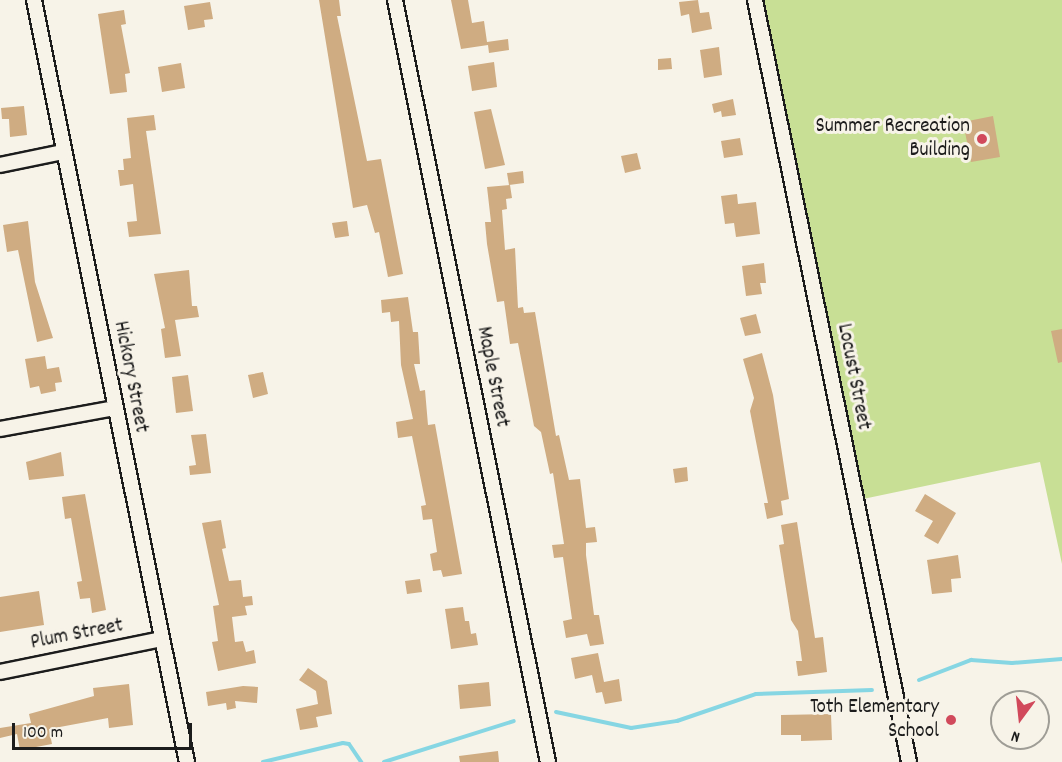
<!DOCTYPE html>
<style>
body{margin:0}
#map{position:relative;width:1062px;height:762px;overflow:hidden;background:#f7f3e8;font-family:Dekko,sans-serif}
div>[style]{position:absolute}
.green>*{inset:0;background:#c8df95}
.stream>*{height:4px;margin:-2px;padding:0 2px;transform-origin:2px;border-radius:2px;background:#86d6e3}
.building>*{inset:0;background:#cfac82}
.roads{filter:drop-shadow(2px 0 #1c1c1c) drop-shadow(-2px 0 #1c1c1c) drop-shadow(0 2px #1c1c1c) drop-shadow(0 -2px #1c1c1c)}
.minor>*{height:14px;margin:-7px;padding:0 7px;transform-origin:7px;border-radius:7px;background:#f7f3e8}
.dots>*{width:16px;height:16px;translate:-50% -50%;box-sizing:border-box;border:3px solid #f7f3e8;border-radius:50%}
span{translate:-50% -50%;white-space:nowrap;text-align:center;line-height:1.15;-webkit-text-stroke:6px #f7f3e8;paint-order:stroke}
.poi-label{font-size:21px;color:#1c1c1c}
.right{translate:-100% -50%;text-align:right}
.street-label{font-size:21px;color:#1c1c1c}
.north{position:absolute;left:990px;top:690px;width:60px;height:60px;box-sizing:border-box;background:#f7f3e8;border:2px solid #9f9d96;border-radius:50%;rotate:195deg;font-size:16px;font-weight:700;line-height:24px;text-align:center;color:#1c1c1c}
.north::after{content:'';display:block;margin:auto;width:21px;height:27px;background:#d1495b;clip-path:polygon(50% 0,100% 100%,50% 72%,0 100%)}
.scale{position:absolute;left:12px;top:723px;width:180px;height:27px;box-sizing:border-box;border:3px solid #1c1c1c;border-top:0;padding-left:8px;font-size:18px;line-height:21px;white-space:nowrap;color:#1c1c1c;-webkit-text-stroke:4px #f7f3e8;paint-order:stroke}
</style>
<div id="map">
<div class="green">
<div style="clip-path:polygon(762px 0,1062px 0,1062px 564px,1040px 462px,863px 499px)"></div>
</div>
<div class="stream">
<div style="left:919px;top:680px;width:56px;rotate:-21deg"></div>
<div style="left:971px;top:660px;width:41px;rotate:4.2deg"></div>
<div style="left:1012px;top:663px;width:50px;rotate:-4.6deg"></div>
<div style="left:556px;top:712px;width:77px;rotate:12deg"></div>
<div style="left:631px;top:728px;width:47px;rotate:-8.7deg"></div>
<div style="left:677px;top:721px;width:83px;rotate:-18.9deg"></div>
<div style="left:756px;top:694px;width:116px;rotate:-2deg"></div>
<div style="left:263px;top:762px;width:82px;rotate:-13.4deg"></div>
<div style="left:343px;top:743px;width:6px;rotate:9deg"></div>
<div style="left:349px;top:744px;width:22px;rotate:56deg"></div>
<div style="left:384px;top:762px;width:136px;rotate:-17.5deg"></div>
</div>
<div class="building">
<div style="clip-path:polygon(319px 0,339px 0,341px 16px,337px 16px,367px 161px,381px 159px,403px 274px,388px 277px,379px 232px,375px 233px,367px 205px,353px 208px)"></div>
<div style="clip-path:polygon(451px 0,468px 0,472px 23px,484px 21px,487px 42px,508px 39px,509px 50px,489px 53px,488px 45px,461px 49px)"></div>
<div style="clip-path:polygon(698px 0,700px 13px,709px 12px,712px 29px,692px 33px,689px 14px,681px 16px,679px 2px)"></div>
<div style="clip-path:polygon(210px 2px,213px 19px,204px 20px,205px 27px,188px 30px,184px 6px)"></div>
<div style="clip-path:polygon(124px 10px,126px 24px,121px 25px,130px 73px,125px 74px,127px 92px,110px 94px,98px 14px)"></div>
<div style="clip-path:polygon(719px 47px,722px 75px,704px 78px,700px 50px)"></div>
<div style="clip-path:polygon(671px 58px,672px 69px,658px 70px,658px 59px)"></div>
<div style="clip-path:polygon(494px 62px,497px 87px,472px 91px,468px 66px)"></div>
<div style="clip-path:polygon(181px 63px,185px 88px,162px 92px,158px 67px)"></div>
<div style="clip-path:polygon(733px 99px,736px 115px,722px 117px,721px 111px,714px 113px,712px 104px)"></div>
<div style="clip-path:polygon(24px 106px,27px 135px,10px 137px,9px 119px,2px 119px,1px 108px)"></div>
<div style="clip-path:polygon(491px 109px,505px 165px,485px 169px,474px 112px)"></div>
<div style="clip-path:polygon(154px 115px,156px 130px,146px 131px,161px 234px,129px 237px,127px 222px,137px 221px,133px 184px,120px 186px,118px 170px,124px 170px,123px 159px,131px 158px,127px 118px)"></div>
<div style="clip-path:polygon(993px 116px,1000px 157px,971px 162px,963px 122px)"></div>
<div style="clip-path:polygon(740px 138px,743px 155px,724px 158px,721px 141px)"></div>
<div style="clip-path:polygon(637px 153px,641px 169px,625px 173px,621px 156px)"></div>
<div style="clip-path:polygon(523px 171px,524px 183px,509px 185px,507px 173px)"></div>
<div style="clip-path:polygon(510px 185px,512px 198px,506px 199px,507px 209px,502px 210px,505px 250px,515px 248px,518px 308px,523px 307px,524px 313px,535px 312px,556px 436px,559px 435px,569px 480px,580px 479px,586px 528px,595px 527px,597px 542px,586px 543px,586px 555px,594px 615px,599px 615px,604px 644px,590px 646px,587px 634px,566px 638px,563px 621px,572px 619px,563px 557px,554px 558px,552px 545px,564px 544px,553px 473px,550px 474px,541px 432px,534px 426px,518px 343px,510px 344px,504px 301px,497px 302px,487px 244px,485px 222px,491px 222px,487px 187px)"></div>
<div style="clip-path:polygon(737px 194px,738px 204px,756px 202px,760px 234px,736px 237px,734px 223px,725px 224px,721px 196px)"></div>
<div style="clip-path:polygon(28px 221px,35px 282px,53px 338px,37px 342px,18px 250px,7px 252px,3px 225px)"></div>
<div style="clip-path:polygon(347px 221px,349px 236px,335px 238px,332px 223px)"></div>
<div style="clip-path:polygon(764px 263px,766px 283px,760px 283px,762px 294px,746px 296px,742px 266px)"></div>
<div style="clip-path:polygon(189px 270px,192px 306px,197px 306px,199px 317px,175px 320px,181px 356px,165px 358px,161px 329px,165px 328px,154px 274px)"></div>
<div style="clip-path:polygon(408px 297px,413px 332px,418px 332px,420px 364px,414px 364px,420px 391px,425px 390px,428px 425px,435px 424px,462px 574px,443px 577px,441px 570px,433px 571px,430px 554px,437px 552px,432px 519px,423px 520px,421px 506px,426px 505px,412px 436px,398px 438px,396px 422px,413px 419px,401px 365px,399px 321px,391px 322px,390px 312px,382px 313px,381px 300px)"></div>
<div style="clip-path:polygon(756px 314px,761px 333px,745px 336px,740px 318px)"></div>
<div style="clip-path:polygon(1062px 329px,1062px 362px,1058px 363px,1051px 331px)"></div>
<div style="clip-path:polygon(762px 353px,773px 395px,789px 499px,781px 501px,783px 515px,767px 519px,764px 503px,768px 503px,750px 411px,754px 398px,743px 359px)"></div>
<div style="clip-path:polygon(45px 356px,47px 369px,59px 367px,62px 382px,55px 383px,56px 391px,41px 394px,39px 386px,30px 388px,25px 359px)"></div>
<div style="clip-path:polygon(263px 372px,268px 394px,253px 398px,248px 375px)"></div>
<div style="clip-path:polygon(188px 375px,193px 411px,176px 413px,172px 377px)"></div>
<div style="clip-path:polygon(206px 434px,211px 473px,190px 475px,189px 466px,196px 465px,191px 435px)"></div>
<div style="clip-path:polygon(61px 452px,64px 476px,29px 480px,26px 462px)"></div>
<div style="clip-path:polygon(687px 467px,688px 481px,675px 483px,673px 469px)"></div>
<div style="clip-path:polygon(85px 494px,106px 610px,92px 613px,90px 598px,80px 599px,77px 582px,82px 581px,71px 518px,65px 519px,62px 497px)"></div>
<div style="clip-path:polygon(925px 494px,956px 513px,938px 544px,924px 536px,933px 521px,915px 511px)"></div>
<div style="clip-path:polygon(221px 520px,226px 548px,222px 549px,229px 581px,241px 580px,243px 597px,252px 596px,253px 605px,245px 606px,247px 615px,232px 617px,235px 642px,243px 641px,246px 652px,254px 650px,256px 663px,218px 671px,212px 642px,218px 641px,213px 606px,219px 605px,202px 523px)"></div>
<div style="clip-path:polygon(797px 522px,815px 638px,823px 637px,827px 672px,798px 676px,796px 661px,802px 661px,798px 631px,791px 620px,779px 545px,784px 544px,781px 525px)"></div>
<div style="clip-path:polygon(958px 555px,961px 578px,951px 579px,952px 592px,932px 594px,927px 560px)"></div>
<div style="clip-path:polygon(420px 579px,422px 592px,407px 594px,405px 581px)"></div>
<div style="clip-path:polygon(39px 591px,44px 625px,0 632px,0 597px)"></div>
<div style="clip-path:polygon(463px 607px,465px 621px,469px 621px,471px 634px,476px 633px,478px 645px,451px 649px,445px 609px)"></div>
<div style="clip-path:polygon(598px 653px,604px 682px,619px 679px,622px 701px,605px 704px,602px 692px,596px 693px,592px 675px,575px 679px,571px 658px)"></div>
<div style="clip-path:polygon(308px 668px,327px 681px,332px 714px,316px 717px,318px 727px,300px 730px,296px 709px,318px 704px,316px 691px,299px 680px)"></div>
<div style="clip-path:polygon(489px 682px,491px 706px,460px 709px,458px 685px)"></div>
<div style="clip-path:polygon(129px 684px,133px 725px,109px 728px,108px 718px,49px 729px,52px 744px,20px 750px,17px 734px,0 738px,0 728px,31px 723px,29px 714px,94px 696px,93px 688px)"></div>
<div style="clip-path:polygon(243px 686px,258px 687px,257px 703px,235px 701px,236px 708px,227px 710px,226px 703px,208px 706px,206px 692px)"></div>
<div style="clip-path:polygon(831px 714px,832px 740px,801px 741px,801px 735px,781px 735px,781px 715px)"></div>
<div style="clip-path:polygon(498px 751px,499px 762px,460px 762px,459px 756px)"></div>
</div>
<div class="roads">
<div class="minor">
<div style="left:34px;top:0;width:777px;rotate:78.65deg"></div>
<div style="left:395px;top:0;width:777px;rotate:78.65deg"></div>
<div style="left:755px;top:0;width:777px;rotate:78.57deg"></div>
<div style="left:0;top:165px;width:64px;rotate:-11.7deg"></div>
<div style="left:0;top:429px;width:116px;rotate:-10.4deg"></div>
<div style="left:0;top:672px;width:165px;rotate:-11.5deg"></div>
</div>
</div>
<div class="dots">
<div style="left:982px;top:139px;background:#d1495b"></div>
<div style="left:951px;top:720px;background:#d1495b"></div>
</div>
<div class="poi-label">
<span class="right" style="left:970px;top:139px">Summer Recreation<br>Building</span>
<span class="right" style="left:939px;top:720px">Toth Elementary<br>School</span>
</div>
<div class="street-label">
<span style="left:130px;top:377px;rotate:79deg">Hickory Street</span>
<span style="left:492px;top:377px;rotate:79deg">Maple Street</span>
<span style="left:853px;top:377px;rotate:79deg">Locust Street</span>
<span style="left:77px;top:635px;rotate:-11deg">Plum Street</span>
</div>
<div class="north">N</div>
<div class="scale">100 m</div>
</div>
